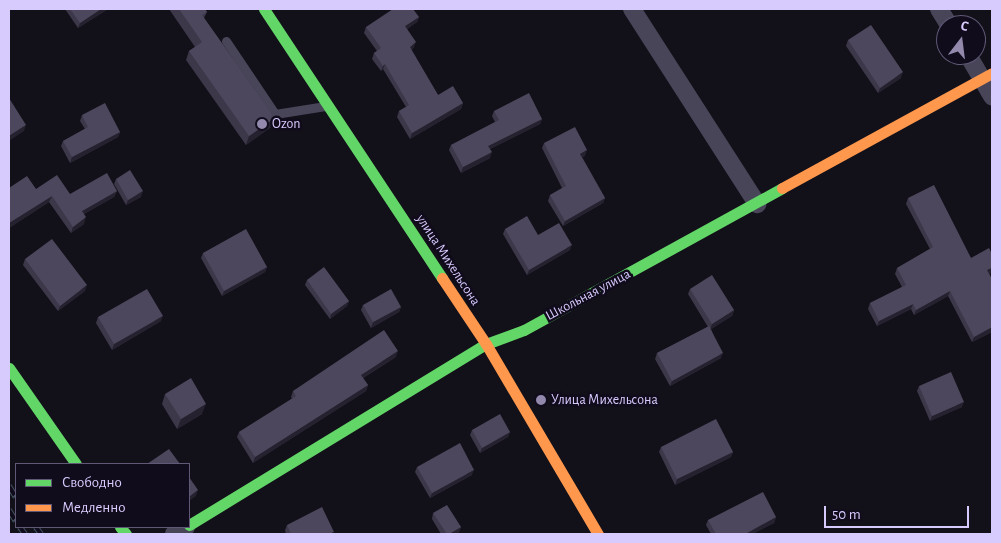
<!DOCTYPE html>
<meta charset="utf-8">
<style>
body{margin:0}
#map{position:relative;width:1001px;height:543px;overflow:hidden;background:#121018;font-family:"Alegreya Sans",sans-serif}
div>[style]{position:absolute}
.lane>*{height:9px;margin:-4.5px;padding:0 4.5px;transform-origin:4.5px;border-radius:4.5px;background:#484559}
.street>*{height:18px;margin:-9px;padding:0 9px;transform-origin:9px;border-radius:9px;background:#484559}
.fast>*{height:11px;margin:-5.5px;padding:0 5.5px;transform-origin:5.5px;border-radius:5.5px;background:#63d668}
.slow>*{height:11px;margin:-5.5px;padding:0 5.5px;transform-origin:5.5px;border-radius:5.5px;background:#ff974d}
.rail>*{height:5.5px;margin-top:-2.75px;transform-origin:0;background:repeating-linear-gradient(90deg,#110c1c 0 11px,#425162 0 22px);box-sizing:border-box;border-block:1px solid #425162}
.wall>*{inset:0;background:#3d374a}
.shaded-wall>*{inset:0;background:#25212e}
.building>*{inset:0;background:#4d475d}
.dots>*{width:14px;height:14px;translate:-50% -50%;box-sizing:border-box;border:2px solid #110c1c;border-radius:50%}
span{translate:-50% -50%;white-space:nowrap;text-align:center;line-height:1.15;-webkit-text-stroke:5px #110c1c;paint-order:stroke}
.poi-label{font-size:14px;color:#d7cafd}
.left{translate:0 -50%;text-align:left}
.street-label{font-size:14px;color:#d7cafd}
.frame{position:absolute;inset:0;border:10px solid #d7cafd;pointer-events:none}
.legend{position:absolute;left:15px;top:463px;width:175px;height:65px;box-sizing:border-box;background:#110c1c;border:1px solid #605876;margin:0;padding:6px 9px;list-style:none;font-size:15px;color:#d7cafd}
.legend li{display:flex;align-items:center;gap:10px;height:25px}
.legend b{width:25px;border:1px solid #605876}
.north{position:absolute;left:936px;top:15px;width:50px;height:50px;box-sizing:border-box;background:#110c1c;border:1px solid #605876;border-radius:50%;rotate:15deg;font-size:14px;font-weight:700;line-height:20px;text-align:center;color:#d7cafd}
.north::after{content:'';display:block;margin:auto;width:18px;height:22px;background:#9289ad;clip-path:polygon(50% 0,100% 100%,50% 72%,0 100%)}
.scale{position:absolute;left:824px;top:506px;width:145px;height:22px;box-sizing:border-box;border:2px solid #d7cafd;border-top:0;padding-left:6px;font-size:15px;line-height:18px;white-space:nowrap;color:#d7cafd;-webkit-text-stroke:4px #110c1c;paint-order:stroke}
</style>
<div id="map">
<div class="lane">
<div style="left:226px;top:41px;width:88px;rotate:56.1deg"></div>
<div style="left:275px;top:114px;width:51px;rotate:-9.1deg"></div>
</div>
<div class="street">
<div style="left:632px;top:9px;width:232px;rotate:57.3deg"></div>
<div style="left:939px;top:9px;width:19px;rotate:58deg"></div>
<div style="left:968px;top:55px;width:48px;rotate:59.7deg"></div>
<div style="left:174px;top:534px;width:14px;rotate:-30deg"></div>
</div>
<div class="fast">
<div style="left:264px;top:9px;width:323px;rotate:56.5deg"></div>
<div style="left:9px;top:368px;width:117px;rotate:55.1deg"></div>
<div style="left:189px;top:525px;width:348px;rotate:-31.4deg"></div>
<div style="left:486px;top:344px;width:40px;rotate:-20.2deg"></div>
<div style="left:524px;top:330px;width:294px;rotate:-28.8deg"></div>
<div style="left:120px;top:527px;width:9px;rotate:49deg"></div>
</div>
<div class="slow">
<div style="left:782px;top:188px;width:239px;rotate:-28.7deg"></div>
<div style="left:442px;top:278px;width:79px;rotate:56.3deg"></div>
<div style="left:486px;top:344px;width:221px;rotate:59.5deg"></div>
</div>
<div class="rail">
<div style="left:9px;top:486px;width:13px;rotate:58deg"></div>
<div style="left:9px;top:510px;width:13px;rotate:58deg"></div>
<div style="left:20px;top:527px;width:9px;rotate:54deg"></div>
<div style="left:36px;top:527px;width:9px;rotate:54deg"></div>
</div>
<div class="wall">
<div style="clip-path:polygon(65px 9px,108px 9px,78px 28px)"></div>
<div style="clip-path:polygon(169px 9px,205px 9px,207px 12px,204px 18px,275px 118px,271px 127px,246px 145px,186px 60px,189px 51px,195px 47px)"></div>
<div style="clip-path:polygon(419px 17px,417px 22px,407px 29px,414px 47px,411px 50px,438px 95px,463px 103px,461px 109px,410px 139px,397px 117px,399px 111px,406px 107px,383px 69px,381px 71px,372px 59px,374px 53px,377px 51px,364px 33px,366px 27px)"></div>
<div style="clip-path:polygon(848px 40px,901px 78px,878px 93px,846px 46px)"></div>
<div style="clip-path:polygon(494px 111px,542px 119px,540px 124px,490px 149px,490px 158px,461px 173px,449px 150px,451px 145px,495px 122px,492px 116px)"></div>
<div style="clip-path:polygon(82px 115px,120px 132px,118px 137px,70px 163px,61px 146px,63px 141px,85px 129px,80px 121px)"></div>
<div style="clip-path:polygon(544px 143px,585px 156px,582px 157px,605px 198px,603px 203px,563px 226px,548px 201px,550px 195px,562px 188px,542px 148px)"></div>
<div style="clip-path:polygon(116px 179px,141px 197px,126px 205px,114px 184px)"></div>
<div style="clip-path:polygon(9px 188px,36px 189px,70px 194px,117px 191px,114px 197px,84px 214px,84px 224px,71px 233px,49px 202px,9px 228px)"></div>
<div style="clip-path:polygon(908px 198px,971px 258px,992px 272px,989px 274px,992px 332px,972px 342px,948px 296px,914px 315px,911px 309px,877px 326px,868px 309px,870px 303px,902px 287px,895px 274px,897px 268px,930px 249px,906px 204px)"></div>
<div style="clip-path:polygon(505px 229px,538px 235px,570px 250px,527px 275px,503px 234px)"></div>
<div style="clip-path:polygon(203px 253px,267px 267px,265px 272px,222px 296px,201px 258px)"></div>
<div style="clip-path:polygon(25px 259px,85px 291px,58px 311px,23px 265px)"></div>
<div style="clip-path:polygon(307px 280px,349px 301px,347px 306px,330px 319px,305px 285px)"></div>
<div style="clip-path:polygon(690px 289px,734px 310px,732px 316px,711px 329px,721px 358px,670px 386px,655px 359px,657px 353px,708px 327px,688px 294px)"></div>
<div style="clip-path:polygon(363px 305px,401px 307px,399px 312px,371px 328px,361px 310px)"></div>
<div style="clip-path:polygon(98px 317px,161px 321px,112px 350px,96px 323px)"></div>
<div style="clip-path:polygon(396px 357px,363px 378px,368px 385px,366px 391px,253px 463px,237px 437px,239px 432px,292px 399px,291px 397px,293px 391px)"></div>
<div style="clip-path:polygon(919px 386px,962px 407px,930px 421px,917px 391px)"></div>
<div style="clip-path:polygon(165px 394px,202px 414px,177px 429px,162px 404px)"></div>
<div style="clip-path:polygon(472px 430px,510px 432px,508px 437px,480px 453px,470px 435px)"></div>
<div style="clip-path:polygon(661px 447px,733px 452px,731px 457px,675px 485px,659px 452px)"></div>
<div style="clip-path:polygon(417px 467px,472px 475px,430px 498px,415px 472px)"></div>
<div style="clip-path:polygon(433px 513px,461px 527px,459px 532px,456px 534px,441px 534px,432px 519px)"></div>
<div style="clip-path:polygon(776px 517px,774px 523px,752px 534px,711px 534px,706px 525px,708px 520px)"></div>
<div style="clip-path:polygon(287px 525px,333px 534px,286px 534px,285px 530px)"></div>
</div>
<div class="shaded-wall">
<div style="clip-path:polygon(101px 9px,108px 9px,78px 28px,80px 23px)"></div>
<div style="clip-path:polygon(419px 17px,417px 22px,403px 32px,405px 26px)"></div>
<div style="clip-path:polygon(416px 42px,414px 47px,408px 52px,410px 47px)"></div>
<div style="clip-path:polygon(385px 64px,383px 69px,381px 71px,383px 66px)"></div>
<div style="clip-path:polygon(903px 72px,901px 78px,878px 93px,880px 88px)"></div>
<div style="clip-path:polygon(463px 103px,461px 109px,410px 139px,412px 133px)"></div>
<div style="clip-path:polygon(275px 118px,271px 127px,246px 145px,249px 136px)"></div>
<div style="clip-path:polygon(542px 119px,540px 124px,486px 151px,488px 146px)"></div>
<div style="clip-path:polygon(26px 125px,24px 131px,9px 141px,9px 136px)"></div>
<div style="clip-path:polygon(120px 132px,118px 137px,70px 163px,72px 157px)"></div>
<div style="clip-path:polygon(587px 150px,585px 156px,578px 159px,580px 154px)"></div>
<div style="clip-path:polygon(492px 152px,490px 158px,461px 173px,463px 167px)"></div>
<div style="clip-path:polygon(117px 191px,114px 197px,79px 217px,82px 211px)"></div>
<div style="clip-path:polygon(143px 191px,141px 197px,126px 205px,128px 200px)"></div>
<div style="clip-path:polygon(52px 196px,49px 202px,9px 228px,9px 223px)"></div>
<div style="clip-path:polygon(605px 198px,603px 203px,563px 226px,565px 221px)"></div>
<div style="clip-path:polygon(86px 217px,84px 224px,71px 233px,73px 227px)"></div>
<div style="clip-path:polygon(572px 245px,570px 250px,527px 275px,529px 270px)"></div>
<div style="clip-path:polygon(267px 267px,265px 272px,222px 296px,224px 291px)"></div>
<div style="clip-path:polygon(992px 268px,992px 272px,986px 276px,987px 270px)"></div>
<div style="clip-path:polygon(87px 285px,85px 291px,58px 311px,60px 306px)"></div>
<div style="clip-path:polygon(950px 291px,948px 296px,914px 315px,916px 310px)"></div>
<div style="clip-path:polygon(349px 301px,347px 306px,330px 319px,331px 314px)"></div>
<div style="clip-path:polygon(913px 304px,911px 309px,877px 326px,879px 321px)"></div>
<div style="clip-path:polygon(401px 307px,399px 312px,371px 328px,373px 322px)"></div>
<div style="clip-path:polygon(734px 310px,732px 316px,710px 330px,712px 324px)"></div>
<div style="clip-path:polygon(163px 316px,161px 321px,112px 350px,114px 344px)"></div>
<div style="clip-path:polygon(992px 327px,992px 332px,972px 342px,974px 337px)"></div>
<div style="clip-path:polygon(398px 351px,396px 357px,359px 380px,361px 375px)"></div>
<div style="clip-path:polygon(723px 353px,721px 358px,670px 386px,672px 381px)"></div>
<div style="clip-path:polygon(368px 385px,366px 391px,253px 463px,255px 457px)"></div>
<div style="clip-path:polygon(964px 402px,962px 407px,930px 421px,932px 416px)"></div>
<div style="clip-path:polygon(206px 404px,202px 414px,177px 429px,181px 419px)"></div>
<div style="clip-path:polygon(510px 432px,508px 437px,480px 453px,482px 448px)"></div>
<div style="clip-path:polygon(733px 452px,731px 457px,675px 485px,677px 479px)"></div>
<div style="clip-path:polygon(474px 470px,472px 475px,430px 498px,432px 493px)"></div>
<div style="clip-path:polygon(198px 490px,196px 496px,189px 501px,189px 497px)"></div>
<div style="clip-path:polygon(776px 517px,774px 523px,752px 534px,746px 534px,747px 533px)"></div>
<div style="clip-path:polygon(461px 527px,459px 532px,456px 534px,449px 534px)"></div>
</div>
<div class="building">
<div style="clip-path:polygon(70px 9px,101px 9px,80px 23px)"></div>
<div style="clip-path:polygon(179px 9px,205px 9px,207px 12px,202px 15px,275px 118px,249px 136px,189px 51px,202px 42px)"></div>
<div style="clip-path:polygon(393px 9px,413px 9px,419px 17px,405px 26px,416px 42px,410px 47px,438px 95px,453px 86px,463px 103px,412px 133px,399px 111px,409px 105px,385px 64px,383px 66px,374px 53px,381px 48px,366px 27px)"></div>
<div style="clip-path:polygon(871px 25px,903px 72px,880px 88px,848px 40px)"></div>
<div style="clip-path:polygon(529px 93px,542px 119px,488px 146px,492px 152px,463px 167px,451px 145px,499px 120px,494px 111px)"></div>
<div style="clip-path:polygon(9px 98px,26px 125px,9px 136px)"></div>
<div style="clip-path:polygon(105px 103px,120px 132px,72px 157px,63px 141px,88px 127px,82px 115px)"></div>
<div style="clip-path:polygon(575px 127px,587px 150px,580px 154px,605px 198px,565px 221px,550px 195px,566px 186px,544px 143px)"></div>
<div style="clip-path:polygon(130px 170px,143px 191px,128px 200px,116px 179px)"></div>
<div style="clip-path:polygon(107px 173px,117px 191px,82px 211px,86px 217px,73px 227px,52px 196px,9px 223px,9px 188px,27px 176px,36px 189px,57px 175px,70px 194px)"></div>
<div style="clip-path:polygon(934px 185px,971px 258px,989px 248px,992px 254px,992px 268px,987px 270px,992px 279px,992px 327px,974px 337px,950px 291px,916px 310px,913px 304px,879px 321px,870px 303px,906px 285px,897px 268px,933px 247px,908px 198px)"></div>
<div style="clip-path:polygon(527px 216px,538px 235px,559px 223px,572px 245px,529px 270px,505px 229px)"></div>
<div style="clip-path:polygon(246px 229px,267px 267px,224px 291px,203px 253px)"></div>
<div style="clip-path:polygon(52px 239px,87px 285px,60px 306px,25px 259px)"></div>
<div style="clip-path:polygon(324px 267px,349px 301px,331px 314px,307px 280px)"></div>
<div style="clip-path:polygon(712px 275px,734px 310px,712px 324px,690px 289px)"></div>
<div style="clip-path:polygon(147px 289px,163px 316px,114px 344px,98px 317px)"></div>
<div style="clip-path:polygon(391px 289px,401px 307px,373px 322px,363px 305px)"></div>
<div style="clip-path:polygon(709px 326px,723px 353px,672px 381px,657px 353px)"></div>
<div style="clip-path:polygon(384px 330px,398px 351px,361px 375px,368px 385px,255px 457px,239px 432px,296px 396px,293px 391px)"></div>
<div style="clip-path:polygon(951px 372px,964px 402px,932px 416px,919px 386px)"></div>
<div style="clip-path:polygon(191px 378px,206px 404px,181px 419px,165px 394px)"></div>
<div style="clip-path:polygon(500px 414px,510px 432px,482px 448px,472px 430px)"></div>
<div style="clip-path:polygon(716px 419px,733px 452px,677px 479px,661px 447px)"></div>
<div style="clip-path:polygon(460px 443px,474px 470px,432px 493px,417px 467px)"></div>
<div style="clip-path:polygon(169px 449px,180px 464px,147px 464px)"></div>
<div style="clip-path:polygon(189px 477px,198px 490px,189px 497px)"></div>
<div style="clip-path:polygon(763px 492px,776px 517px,747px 533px,747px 534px,716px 534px,708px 520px)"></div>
<div style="clip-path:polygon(447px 505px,461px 527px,449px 534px,447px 534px,433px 513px)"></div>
<div style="clip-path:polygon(322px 507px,334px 532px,329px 534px,291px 534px,287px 525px)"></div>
</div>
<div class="dots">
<div style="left:262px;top:124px;background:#9289ad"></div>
<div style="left:541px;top:400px;background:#9289ad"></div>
</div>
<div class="poi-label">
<span class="left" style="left:272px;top:124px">Ozon</span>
<span class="left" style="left:551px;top:400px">Улица Михельсона</span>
</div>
<div class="street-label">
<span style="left:448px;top:260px;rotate:57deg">улица Михельсона</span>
<span style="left:588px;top:295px;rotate:-28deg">Школьная улица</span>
</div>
<div class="frame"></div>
<ul class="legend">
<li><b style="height:6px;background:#63d668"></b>Свободно</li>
<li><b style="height:6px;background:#ff974d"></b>Медленно</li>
</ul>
<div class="north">С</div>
<div class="scale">50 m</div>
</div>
